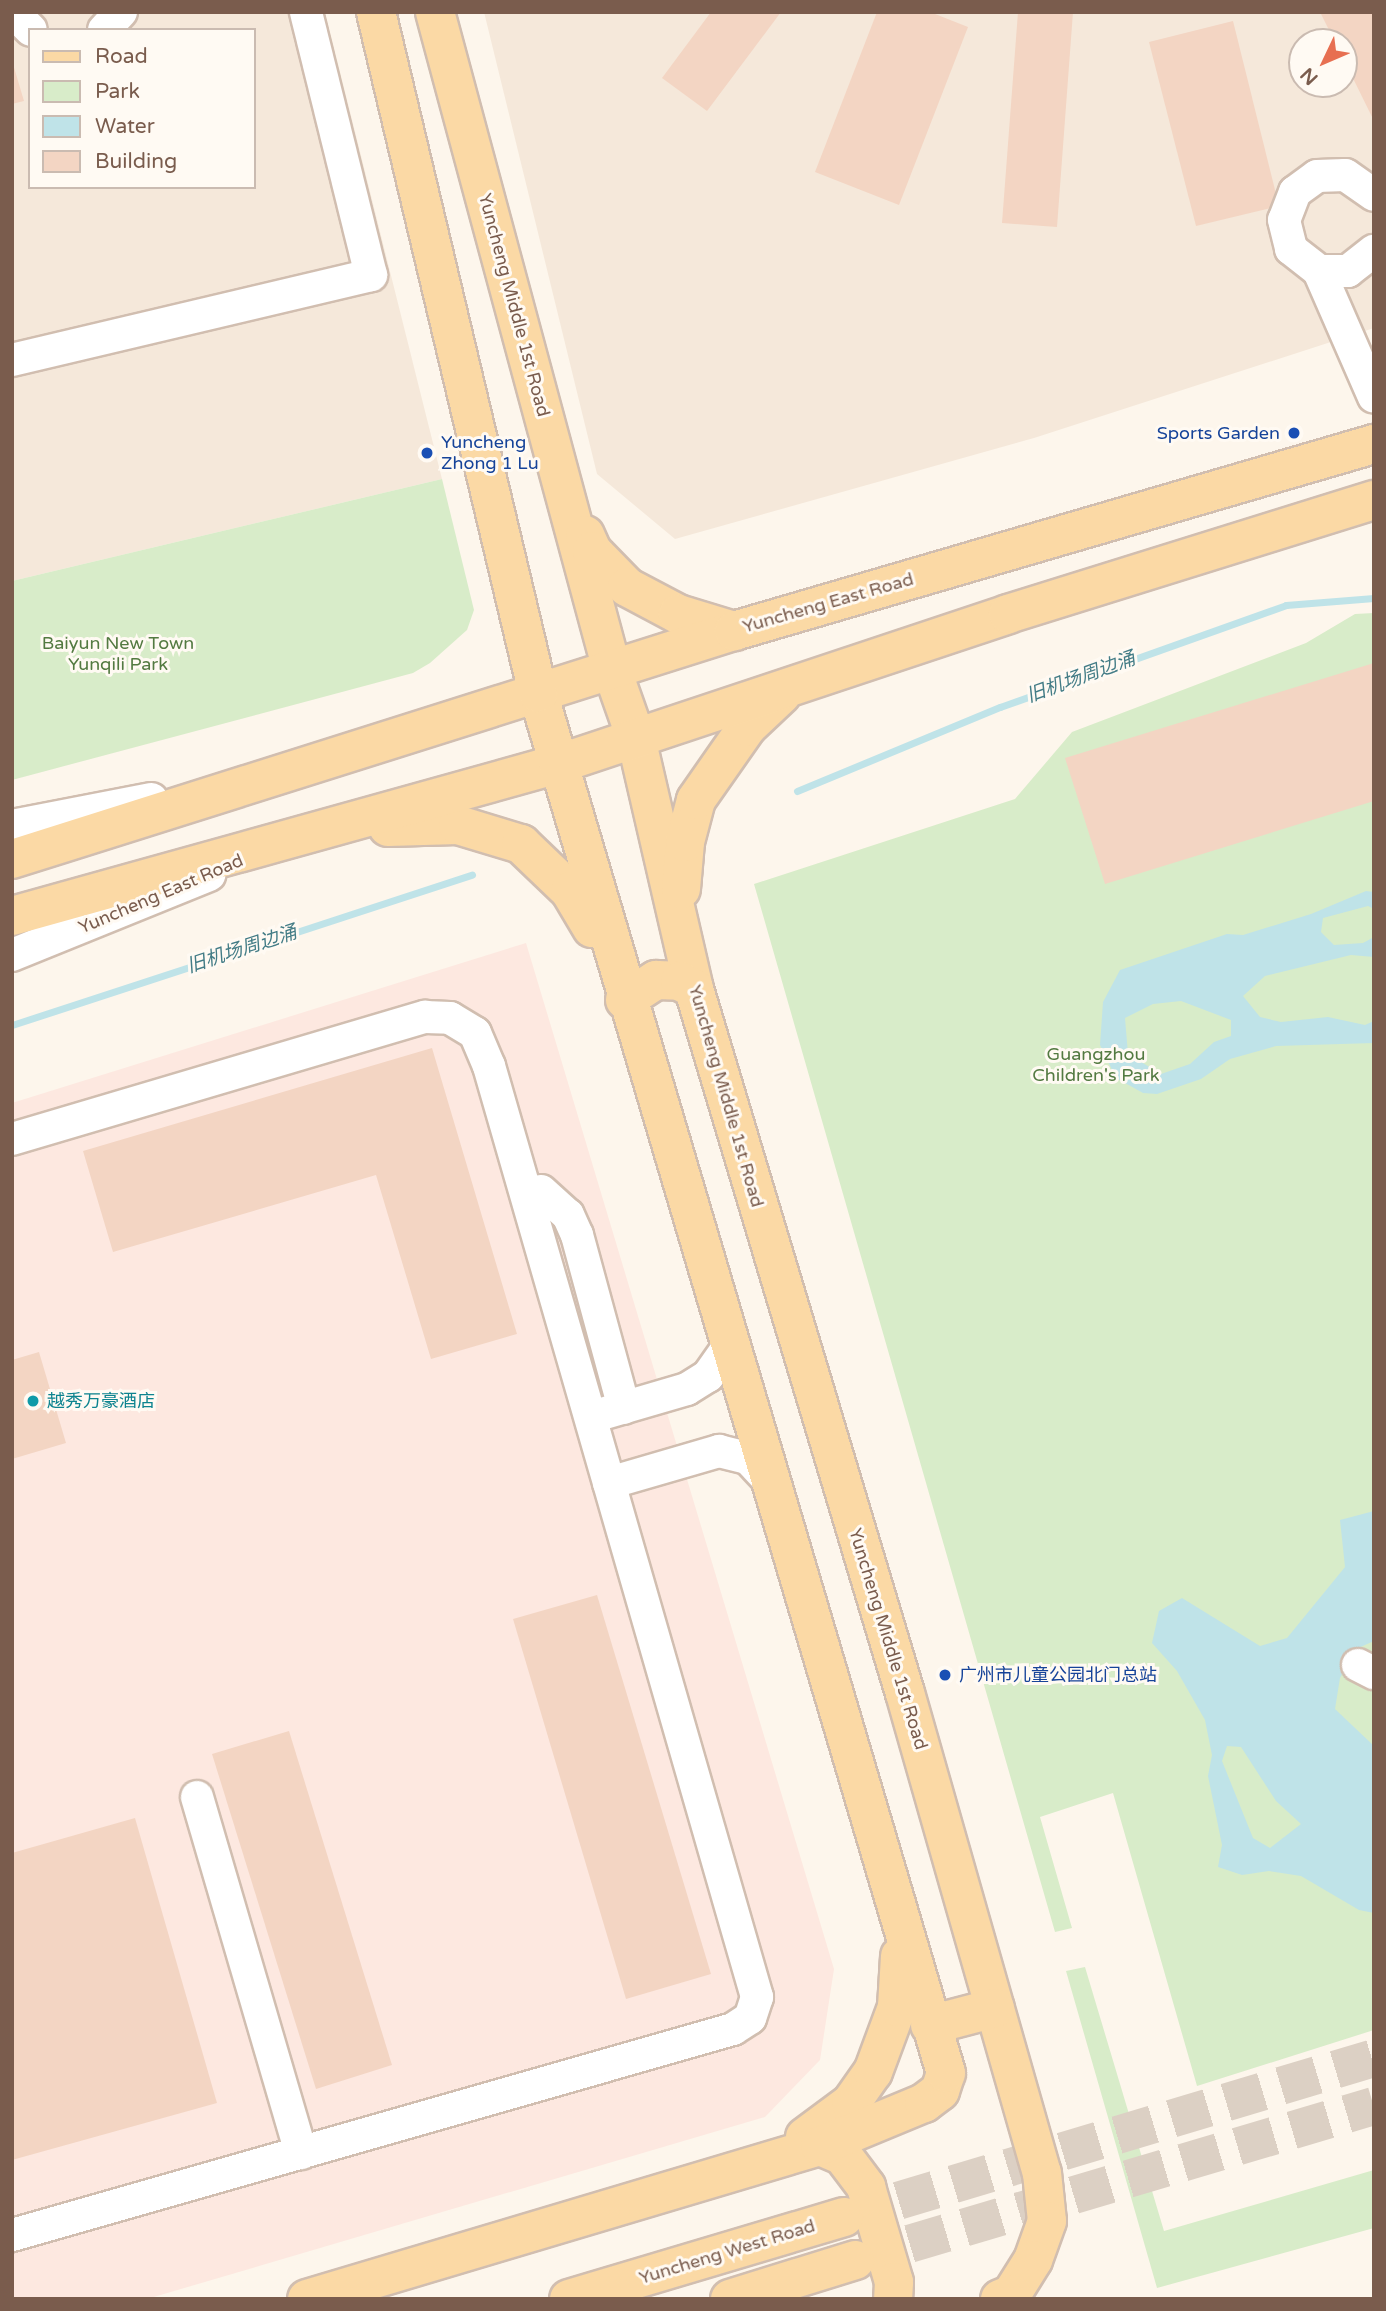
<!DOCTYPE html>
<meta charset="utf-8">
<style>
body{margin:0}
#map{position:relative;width:1386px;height:2311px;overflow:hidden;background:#fdf6ec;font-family:"Varela Round","Noto Sans SC",sans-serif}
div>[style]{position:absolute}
.residential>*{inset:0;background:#f5e8da}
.commercial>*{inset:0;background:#fde8e0}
.green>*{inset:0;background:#d8ecc9}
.water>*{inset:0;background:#bfe3e8}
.stream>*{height:7px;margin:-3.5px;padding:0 3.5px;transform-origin:3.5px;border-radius:3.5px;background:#bfe3e8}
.building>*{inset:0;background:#f3d5c3}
.major-tunnel>*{height:38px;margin-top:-19px;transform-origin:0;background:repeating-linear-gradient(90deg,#dcd0c4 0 38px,transparent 0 57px)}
.roads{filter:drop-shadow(2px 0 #d1beb0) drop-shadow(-2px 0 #d1beb0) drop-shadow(0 2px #d1beb0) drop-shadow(0 -2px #d1beb0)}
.minor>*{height:32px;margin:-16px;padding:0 16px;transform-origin:16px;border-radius:16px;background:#fff}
.major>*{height:38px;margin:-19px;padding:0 19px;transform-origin:19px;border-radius:19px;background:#fbd9a5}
.dots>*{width:19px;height:19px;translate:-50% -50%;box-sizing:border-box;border:4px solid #fffaf3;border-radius:50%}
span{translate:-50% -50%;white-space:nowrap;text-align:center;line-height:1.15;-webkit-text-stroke:6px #fffaf3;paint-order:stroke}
.street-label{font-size:18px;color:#7a5c4d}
.transit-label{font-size:18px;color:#164399}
.right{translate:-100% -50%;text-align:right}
.left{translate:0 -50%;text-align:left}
.park-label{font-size:18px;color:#537a41}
.culture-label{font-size:18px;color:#0d838f}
.water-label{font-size:19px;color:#437c86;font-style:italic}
.frame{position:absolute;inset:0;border:14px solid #7a5c4d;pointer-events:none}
.legend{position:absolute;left:28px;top:28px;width:228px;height:161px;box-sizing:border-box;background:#fffaf3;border:2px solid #cabbb1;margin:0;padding:9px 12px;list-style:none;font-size:21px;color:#7a5c4d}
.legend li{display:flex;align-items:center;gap:14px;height:35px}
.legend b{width:35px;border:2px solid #cabbb1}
.north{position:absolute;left:1288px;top:28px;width:70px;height:70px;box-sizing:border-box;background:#fffaf3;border:2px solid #cabbb1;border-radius:50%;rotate:226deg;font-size:19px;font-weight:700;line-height:28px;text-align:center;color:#7a5c4d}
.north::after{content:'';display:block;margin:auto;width:24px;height:32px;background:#e76f51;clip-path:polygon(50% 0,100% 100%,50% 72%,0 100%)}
</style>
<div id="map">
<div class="residential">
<div style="clip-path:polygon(evenodd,12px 12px,325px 12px,442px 479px,12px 581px,12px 12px,30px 30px,254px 30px,254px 187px,30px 187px,30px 30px)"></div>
<div style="clip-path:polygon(evenodd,484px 12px,1374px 12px,1374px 328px,1034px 438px,675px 539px,597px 474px,484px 12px,1302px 42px,1344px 42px,1344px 84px,1302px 84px,1302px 42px)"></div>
</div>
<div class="commercial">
<div style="clip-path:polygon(526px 943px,834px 1969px,820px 2060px,765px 2117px,147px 2299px,12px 2299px,12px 1103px)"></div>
</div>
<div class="green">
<div style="clip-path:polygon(442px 479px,474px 610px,467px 630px,430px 663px,413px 673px,12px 780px,12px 581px)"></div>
<div style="clip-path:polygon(1374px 613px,1374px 2030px,1197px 2086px,1113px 1793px,1040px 1817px,1072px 1928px,1055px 1932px,754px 884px,1015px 799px,1072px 732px,1306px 643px,1355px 614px)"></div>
<div style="clip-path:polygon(1085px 1967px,1164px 2231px,1374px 2170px,1374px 2228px,1157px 2288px,1066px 1971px)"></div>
</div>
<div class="water">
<div style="clip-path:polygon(evenodd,1366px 891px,1374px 892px,1374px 909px,1368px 906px,1323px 918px,1321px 932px,1334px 945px,1363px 943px,1374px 937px,1374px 957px,1351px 955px,1265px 976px,1243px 996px,1260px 1017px,1281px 1022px,1328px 1017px,1365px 1025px,1374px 1021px,1374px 1043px,1276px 1046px,1230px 1059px,1201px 1079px,1157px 1094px,1143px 1093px,1116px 1078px,1100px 1045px,1103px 1002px,1120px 970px,1227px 934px,1243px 935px,1311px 914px,1366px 891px,1181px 1001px,1231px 1020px,1231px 1036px,1214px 1042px,1190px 1064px,1161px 1074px,1128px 1054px,1125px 1018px,1153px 1004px,1181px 1001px)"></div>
<div style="clip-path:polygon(evenodd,1374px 1511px,1374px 1641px,1356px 1649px,1340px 1678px,1335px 1709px,1374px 1746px,1374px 1913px,1359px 1910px,1301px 1876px,1269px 1871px,1242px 1875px,1218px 1867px,1222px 1845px,1208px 1776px,1212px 1755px,1205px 1720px,1177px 1671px,1152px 1643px,1159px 1611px,1182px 1598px,1260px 1646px,1287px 1638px,1345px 1567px,1340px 1520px,1374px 1511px,1227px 1746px,1241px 1747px,1276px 1801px,1301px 1824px,1270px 1848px,1253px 1838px,1222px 1761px,1227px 1746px)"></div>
</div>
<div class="stream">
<div style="left:797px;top:791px;width:220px;rotate:-22.5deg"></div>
<div style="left:1000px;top:707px;width:304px;rotate:-19.6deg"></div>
<div style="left:1286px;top:605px;width:88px;rotate:-4.5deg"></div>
<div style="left:12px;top:1025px;width:484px;rotate:-18.1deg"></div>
</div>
<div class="building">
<div style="clip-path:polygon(711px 12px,781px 12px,707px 111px,662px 78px)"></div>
<div style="clip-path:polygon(877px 12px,930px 12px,968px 27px,899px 205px,815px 172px)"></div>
<div style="clip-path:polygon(1018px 12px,1073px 12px,1057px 227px,1002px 223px)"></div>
<div style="clip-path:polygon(1320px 12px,1374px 12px,1374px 121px,1344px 60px,1344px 42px,1335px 42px)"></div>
<div style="clip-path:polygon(1233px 21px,1279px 206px,1196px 226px,1149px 42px)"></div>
<div style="clip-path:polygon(13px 64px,24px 101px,12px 104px,12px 65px)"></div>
<div style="clip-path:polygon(1374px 663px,1374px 801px,1105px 884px,1065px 758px)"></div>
<div style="clip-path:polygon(432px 1048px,517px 1334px,431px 1359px,376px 1175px,113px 1252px,83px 1151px)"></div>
<div style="clip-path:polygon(39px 1352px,66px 1443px,12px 1459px,12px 1360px)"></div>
<div style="clip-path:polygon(597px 1595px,711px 1974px,626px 1999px,513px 1619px)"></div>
<div style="clip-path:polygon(289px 1731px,392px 2065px,316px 2089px,212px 1754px)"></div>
<div style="clip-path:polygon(135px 1818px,217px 2103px,12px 2160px,12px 1853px)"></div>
</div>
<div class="major-tunnel">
<div style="left:844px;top:2217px;width:553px;rotate:-16.7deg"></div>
<div style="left:855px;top:2260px;width:541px;rotate:-16.53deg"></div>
</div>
<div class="roads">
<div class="minor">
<div style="left:13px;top:12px;width:25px;rotate:45deg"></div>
<div style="left:104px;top:30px;width:25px;rotate:-47deg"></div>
<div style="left:1374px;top:195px;width:35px;rotate:-145deg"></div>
<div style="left:1345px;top:175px;width:28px;rotate:178deg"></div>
<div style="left:1317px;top:176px;width:27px;rotate:144deg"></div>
<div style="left:1295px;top:192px;width:30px;rotate:111deg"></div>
<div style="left:1284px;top:220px;width:30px;rotate:76deg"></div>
<div style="left:1291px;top:249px;width:36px;rotate:38deg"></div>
<div style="left:1319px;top:271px;width:29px"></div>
<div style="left:1348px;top:271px;width:33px;rotate:-38deg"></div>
<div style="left:1319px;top:271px;width:137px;rotate:66.4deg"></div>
<div style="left:12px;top:360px;width:369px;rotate:-13.3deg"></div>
<div style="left:371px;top:275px;width:271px;rotate:-103.9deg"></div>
<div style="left:12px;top:826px;width:142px;rotate:-11deg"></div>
<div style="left:12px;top:955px;width:213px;rotate:-22.1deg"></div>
<div style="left:12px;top:1139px;width:431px;rotate:-16.5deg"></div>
<div style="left:425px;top:1017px;width:25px;rotate:2deg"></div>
<div style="left:450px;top:1018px;width:29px;rotate:31deg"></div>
<div style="left:475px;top:1033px;width:36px;rotate:67deg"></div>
<div style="left:489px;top:1066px;width:969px;rotate:73.94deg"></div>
<div style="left:757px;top:1997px;width:22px;rotate:108deg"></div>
<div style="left:750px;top:2018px;width:20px;rotate:147deg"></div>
<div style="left:733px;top:2029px;width:750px;rotate:164.05deg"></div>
<div style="left:541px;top:1191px;width:36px;rotate:42deg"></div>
<div style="left:568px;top:1215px;width:22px;rotate:66deg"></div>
<div style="left:577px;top:1235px;width:179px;rotate:74.8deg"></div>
<div style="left:605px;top:1413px;width:85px;rotate:-16.3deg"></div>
<div style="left:687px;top:1389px;width:25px;rotate:-32deg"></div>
<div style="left:708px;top:1376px;width:38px;rotate:-55deg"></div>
<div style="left:609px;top:1483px;width:115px;rotate:-16.2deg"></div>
<div style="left:719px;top:1451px;width:30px;rotate:14deg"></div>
<div style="left:748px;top:1458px;width:37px;rotate:47deg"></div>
<div style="left:1358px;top:1665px;width:18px;rotate:27deg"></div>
<div style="left:197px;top:1797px;width:371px;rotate:73.7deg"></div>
</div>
<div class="major">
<div style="left:435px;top:12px;width:681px;rotate:74.94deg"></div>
<div style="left:612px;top:670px;width:72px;rotate:70.6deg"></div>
<div style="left:636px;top:738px;width:258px;rotate:77deg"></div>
<div style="left:694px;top:989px;width:735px;rotate:73.32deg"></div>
<div style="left:905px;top:1693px;width:499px;rotate:74.1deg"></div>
<div style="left:1042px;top:2173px;width:48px;rotate:84.1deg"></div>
<div style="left:1047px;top:2221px;width:41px;rotate:109.7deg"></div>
<div style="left:1033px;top:2260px;width:40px;rotate:122deg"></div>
<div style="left:1012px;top:2294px;width:13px;rotate:157deg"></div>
<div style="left:585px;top:535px;width:17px;rotate:66deg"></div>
<div style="left:592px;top:551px;width:50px;rotate:45.8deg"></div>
<div style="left:627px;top:587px;width:58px;rotate:27.9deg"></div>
<div style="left:678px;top:614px;width:59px;rotate:16.9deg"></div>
<div style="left:388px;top:827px;width:70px;rotate:-1.6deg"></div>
<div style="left:458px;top:825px;width:66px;rotate:16.8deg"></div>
<div style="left:521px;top:844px;width:68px;rotate:43.8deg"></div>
<div style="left:570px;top:891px;width:43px;rotate:59.3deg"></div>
<div style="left:12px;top:859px;width:757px;rotate:-17.53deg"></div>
<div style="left:734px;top:631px;width:667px;rotate:-16.29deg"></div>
<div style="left:681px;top:889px;width:47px;rotate:-85.1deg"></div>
<div style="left:685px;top:842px;width:43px;rotate:-75.3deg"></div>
<div style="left:696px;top:800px;width:89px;rotate:-55.1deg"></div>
<div style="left:747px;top:727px;width:47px;rotate:-43.3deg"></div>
<div style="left:12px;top:916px;width:567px;rotate:-15.56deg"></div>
<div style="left:558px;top:764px;width:474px;rotate:-18.4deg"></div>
<div style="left:1008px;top:614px;width:383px;rotate:-17.3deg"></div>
<div style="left:625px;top:1000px;width:37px;rotate:-33deg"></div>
<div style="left:656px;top:980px;width:24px;rotate:2deg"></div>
<div style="left:680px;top:981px;width:16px;rotate:30deg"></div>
<div style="left:930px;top:2025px;width:67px;rotate:-14.7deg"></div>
<div style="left:805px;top:2137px;width:57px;rotate:-36.5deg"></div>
<div style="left:851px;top:2103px;width:38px;rotate:-55deg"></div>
<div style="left:873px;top:2072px;width:69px;rotate:-69.7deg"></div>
<div style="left:897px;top:2007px;width:51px;rotate:-86.6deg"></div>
<div style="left:820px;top:2146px;width:25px;rotate:23deg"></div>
<div style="left:843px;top:2156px;width:39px;rotate:53deg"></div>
<div style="left:866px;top:2187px;width:99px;rotate:73.6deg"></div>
<div style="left:894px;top:2282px;width:17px;rotate:93deg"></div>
<div style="left:307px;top:2299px;width:535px;rotate:-16.61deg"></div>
<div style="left:820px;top:2146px;width:113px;rotate:-22.5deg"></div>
<div style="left:924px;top:2103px;width:20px;rotate:-37deg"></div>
<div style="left:940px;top:2091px;width:19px;rotate:-72deg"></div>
<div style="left:946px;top:2073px;width:1439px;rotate:-106.47deg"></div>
<div style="left:538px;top:693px;width:700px;rotate:-103.38deg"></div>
<div style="left:569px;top:2299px;width:287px;rotate:-16.6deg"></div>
<div style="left:730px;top:2299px;width:131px;rotate:-17.3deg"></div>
</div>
</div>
<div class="dots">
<div style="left:1294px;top:433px;background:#1a4fb4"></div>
<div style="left:427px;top:453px;background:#1a4fb4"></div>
<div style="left:33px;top:1401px;background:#0f9aa8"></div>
<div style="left:945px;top:1675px;background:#1a4fb4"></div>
</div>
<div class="street-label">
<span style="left:514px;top:305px;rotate:75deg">Yuncheng Middle 1st Road</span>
<span style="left:828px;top:603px;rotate:-16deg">Yuncheng East Road</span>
<span style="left:161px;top:894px;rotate:-23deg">Yuncheng East Road</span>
<span style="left:726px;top:1096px;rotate:74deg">Yuncheng Middle 1st Road</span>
<span style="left:888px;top:1639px;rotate:73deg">Yuncheng Middle 1st Road</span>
<span style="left:727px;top:2252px;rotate:-17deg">Yuncheng West Road</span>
</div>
<div class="transit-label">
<span class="right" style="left:1280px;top:433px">Sports Garden</span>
<span class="left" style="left:441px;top:453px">Yuncheng<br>Zhong 1 Lu</span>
<span class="left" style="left:959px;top:1675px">广州市儿童公园北门总站</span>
</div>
<div class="park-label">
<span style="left:118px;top:654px">Baiyun New Town<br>Yunqili Park</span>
<span style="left:1096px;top:1065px">Guangzhou<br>Children's Park</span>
</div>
<div class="culture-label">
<span class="left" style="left:47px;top:1401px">越秀万豪酒店</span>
</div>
<div class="water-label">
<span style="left:1081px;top:678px;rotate:-20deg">旧机场周边涌</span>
<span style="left:242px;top:950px;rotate:-18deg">旧机场周边涌</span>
</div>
<div class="frame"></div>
<ul class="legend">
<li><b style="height:9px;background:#fbd9a5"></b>Road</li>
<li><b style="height:19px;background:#d8ecc9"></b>Park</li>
<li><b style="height:19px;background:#bfe3e8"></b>Water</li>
<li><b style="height:19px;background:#f3d5c3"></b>Building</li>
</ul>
<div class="north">N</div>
</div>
